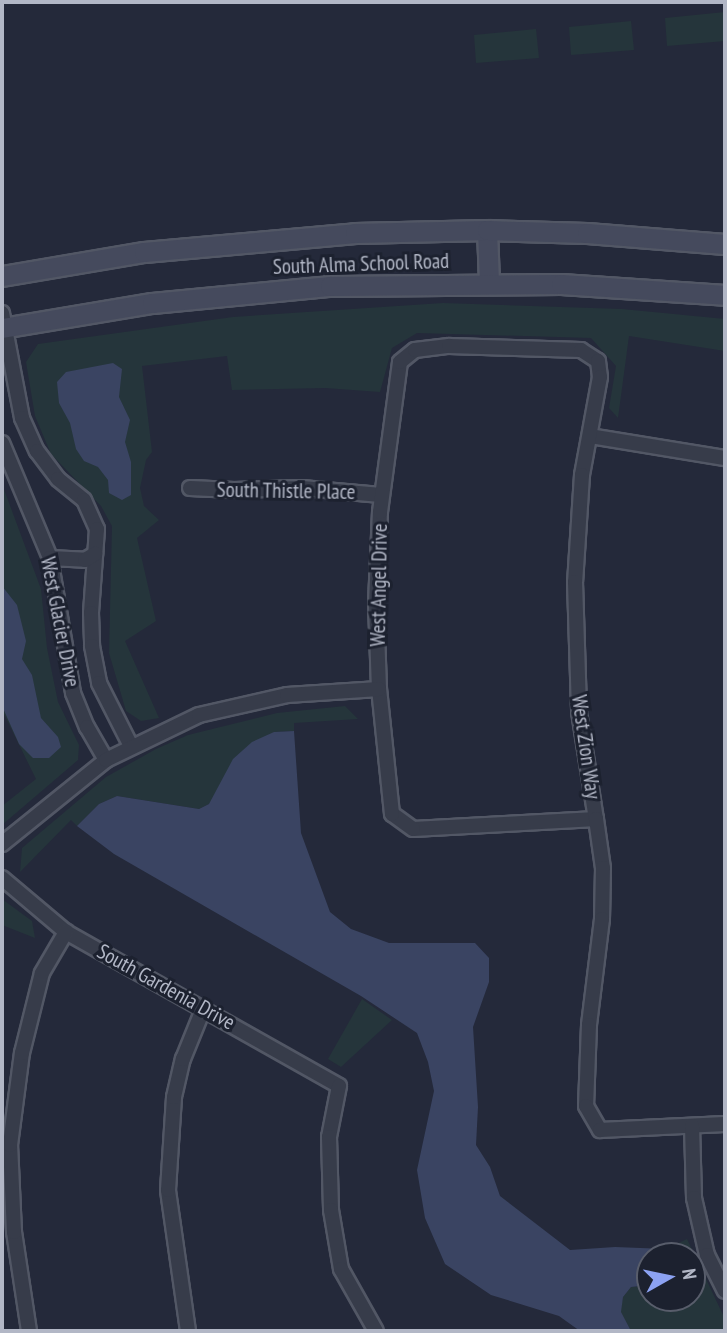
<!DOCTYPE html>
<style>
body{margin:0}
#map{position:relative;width:727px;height:1333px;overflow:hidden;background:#24293a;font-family:"PT Sans Narrow",sans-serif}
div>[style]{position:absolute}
.green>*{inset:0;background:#25353b}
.water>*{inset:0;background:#3a4462}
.roads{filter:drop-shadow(2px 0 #525765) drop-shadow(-2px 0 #525765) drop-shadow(0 2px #525765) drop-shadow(0 -2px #525765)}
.street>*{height:14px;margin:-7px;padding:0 7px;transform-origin:7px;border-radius:7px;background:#373c4a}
.secondary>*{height:19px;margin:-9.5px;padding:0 9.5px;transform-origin:9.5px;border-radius:9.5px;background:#454a5d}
span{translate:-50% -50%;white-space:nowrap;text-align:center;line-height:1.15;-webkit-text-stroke:6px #1c212f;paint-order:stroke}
.street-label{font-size:21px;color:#b2b7c6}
.frame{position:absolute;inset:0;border:4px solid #b2b7c6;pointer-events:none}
.north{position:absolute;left:636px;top:1242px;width:70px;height:70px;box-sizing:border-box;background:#1c212f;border:2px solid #585d6b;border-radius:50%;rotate:81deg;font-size:19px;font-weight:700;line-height:28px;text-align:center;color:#b2b7c6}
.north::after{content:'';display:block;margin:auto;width:24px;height:32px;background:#8ca2f2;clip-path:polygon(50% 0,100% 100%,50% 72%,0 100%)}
</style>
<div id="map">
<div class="green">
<div style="clip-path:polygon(725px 12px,725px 41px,667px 46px,665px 18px)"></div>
<div style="clip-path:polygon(631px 21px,634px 50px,571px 55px,569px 27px)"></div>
<div style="clip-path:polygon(536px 29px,539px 58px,476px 63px,474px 35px)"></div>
<div style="clip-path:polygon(443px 303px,622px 309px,725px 319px,725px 351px,629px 336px,618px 418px,609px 408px,616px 366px,591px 338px,417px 333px,392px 348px,380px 392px,325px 388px,232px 390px,227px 356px,142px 366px,152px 452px,146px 460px,140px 488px,144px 506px,159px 520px,137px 538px,156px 621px,125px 641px,159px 718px,141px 721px,126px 711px,109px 653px,112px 526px,101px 506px,51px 454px,35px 416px,26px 362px,38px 344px,233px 317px)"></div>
<div style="clip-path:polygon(2px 484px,41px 589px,47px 648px,58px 702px,79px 745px,78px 760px,2px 825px,2px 806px,36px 779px,2px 710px)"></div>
<div style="clip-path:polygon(345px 706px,358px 719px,294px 723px,294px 731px,274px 732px,209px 804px,199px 809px,117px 796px,99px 804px,77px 826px,71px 820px,20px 872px,22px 848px,106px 777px,156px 749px,188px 735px,277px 713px)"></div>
<div style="clip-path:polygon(2px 899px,32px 921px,35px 938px,2px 925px)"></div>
<div style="clip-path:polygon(362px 999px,392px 1020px,341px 1067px,328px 1059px)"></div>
<div style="clip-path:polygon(687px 1239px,725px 1319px,725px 1331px,631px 1331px,620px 1312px,623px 1297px,631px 1287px,650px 1285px,650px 1298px,692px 1298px,692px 1256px,669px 1256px,666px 1249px)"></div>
</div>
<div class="water">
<div style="clip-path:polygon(113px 363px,122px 369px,119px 397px,130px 420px,125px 442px,131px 462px,131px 495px,122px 500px,109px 493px,108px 480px,98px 467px,84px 461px,76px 449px,70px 423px,59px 403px,57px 382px,66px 372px)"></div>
<div style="clip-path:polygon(2px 586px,17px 605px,26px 641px,22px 659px,32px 675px,41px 718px,58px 737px,61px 747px,49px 758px,33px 758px,19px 744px,2px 706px)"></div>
<div style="clip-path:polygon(294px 731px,301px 833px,330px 912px,351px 929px,389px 943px,475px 943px,489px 958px,489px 982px,473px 1027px,478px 1107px,476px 1145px,490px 1167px,500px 1196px,570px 1250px,615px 1247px,666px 1249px,669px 1256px,650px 1256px,650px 1285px,631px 1287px,623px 1297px,621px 1312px,631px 1331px,580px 1331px,559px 1316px,491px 1295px,445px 1264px,425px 1218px,417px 1170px,434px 1091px,428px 1062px,417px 1033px,361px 996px,114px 854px,77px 826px,99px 804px,117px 796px,199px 809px,209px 804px,233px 759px,252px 742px,274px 732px)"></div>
</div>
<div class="roads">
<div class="street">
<div style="left:2px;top:313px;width:107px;rotate:79.2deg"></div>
<div style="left:22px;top:418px;width:36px;rotate:66deg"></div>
<div style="left:37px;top:451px;width:35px;rotate:53deg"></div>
<div style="left:58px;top:479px;width:33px;rotate:39deg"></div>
<div style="left:84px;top:500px;width:32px;rotate:66deg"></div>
<div style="left:97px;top:529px;width:84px;rotate:94.1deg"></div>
<div style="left:91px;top:613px;width:33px;rotate:88deg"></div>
<div style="left:92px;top:646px;width:38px;rotate:79deg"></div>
<div style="left:99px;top:683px;width:71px;rotate:63.1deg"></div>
<div style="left:590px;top:436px;width:137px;rotate:9.3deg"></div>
<div style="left:2px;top:443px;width:125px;rotate:67.3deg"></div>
<div style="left:50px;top:558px;width:137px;rotate:80.3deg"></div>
<div style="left:73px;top:693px;width:37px;rotate:68deg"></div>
<div style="left:87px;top:727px;width:38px;rotate:60deg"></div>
<div style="left:190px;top:488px;width:44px;rotate:2.6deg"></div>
<div style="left:234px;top:490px;width:68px;rotate:-1.7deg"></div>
<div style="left:302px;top:488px;width:79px;rotate:5.1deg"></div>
<div style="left:50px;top:558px;width:35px;rotate:3deg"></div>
<div style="left:85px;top:560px;width:12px;rotate:-31deg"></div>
<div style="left:596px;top:819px;width:183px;rotate:176.9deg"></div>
<div style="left:413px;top:829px;width:26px;rotate:-144deg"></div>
<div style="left:392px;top:814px;width:126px;rotate:-95.9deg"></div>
<div style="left:379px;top:689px;width:86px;rotate:-92deg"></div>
<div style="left:376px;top:603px;width:91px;rotate:-87.5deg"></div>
<div style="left:380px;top:512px;width:151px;rotate:-82.4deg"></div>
<div style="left:400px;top:362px;width:19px;rotate:-39deg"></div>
<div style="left:415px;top:350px;width:34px;rotate:-7deg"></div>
<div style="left:449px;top:346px;width:132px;rotate:1.7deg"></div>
<div style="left:581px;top:350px;width:20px;rotate:33deg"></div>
<div style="left:598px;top:361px;width:16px;rotate:83deg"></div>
<div style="left:600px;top:377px;width:100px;rotate:100.4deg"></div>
<div style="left:582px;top:475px;width:107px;rotate:93.7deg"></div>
<div style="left:575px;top:582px;width:130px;rotate:88.2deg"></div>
<div style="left:579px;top:712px;width:108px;rotate:81deg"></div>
<div style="left:596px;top:819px;width:49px;rotate:81.9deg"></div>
<div style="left:603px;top:868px;width:51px;rotate:91.1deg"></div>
<div style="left:602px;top:919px;width:107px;rotate:97deg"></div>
<div style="left:589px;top:1025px;width:81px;rotate:92.1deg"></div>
<div style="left:586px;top:1106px;width:28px;rotate:60deg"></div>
<div style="left:600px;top:1130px;width:125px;rotate:-2.7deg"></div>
<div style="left:2px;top:844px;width:134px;rotate:-38.9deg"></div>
<div style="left:106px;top:760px;width:103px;rotate:-25.8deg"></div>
<div style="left:199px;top:715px;width:90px;rotate:-12.8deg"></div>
<div style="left:287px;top:695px;width:92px;rotate:-3.7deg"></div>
<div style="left:2px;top:878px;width:84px;rotate:40.2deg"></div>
<div style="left:66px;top:932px;width:313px;rotate:29.4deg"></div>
<div style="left:339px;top:1086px;width:52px;rotate:101.1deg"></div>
<div style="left:329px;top:1137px;width:73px;rotate:88.4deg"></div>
<div style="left:331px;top:1210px;width:60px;rotate:80.4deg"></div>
<div style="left:341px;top:1269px;width:71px;rotate:60.6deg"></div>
<div style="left:692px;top:1126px;width:72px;rotate:88.4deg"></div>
<div style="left:694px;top:1198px;width:58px;rotate:77.2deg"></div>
<div style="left:707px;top:1255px;width:40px;rotate:63.4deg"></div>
<div style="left:29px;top:1331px;width:100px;rotate:-98.6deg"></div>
<div style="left:14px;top:1232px;width:87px;rotate:-92.6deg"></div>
<div style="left:10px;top:1145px;width:93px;rotate:-82.6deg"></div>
<div style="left:22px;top:1053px;width:82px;rotate:-76deg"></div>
<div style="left:42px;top:973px;width:48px;rotate:-59.7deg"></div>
<div style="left:188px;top:1331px;width:142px;rotate:-98.1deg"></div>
<div style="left:168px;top:1190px;width:93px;rotate:-86.3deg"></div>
<div style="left:174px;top:1097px;width:39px;rotate:-77deg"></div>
<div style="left:183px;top:1059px;width:56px;rotate:-68deg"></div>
</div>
<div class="secondary">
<div style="left:487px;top:230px;width:52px;rotate:87.8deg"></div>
<div style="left:2px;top:276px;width:144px;rotate:-9.6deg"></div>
<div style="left:144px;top:252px;width:212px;rotate:-5.1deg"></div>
<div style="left:355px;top:233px;width:132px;rotate:-1.3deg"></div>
<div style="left:487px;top:230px;width:100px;rotate:1.7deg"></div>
<div style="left:587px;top:233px;width:138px;rotate:4.6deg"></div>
<div style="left:2px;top:328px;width:152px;rotate:-9.5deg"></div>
<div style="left:152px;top:303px;width:179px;rotate:-5.5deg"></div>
<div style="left:330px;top:286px;width:231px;rotate:-0.5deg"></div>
<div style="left:561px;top:284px;width:164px;rotate:3.8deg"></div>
</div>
</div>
<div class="street-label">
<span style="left:361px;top:264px;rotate:-2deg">South Alma School Road</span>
<span style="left:286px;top:491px;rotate:1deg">South Thistle Place</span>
<span style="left:379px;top:585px;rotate:-89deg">West Angel Drive</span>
<span style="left:60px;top:622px;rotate:79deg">West Glacier Drive</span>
<span style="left:586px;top:747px;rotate:82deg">West Zion Way</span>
<span style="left:166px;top:987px;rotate:29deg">South Gardenia Drive</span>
</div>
<div class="frame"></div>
<div class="north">N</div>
</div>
